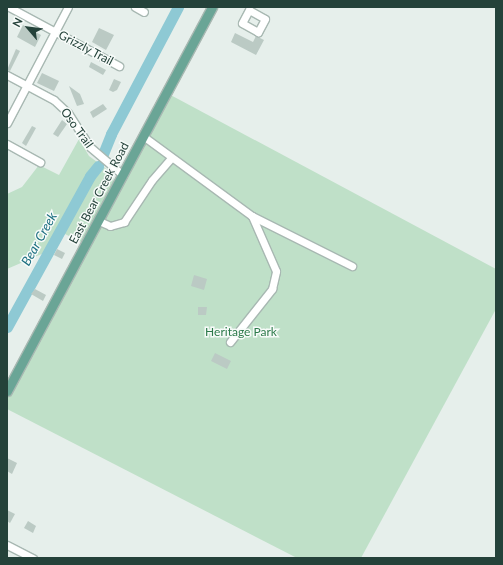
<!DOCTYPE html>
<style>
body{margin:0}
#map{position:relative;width:503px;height:565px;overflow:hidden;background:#e6efeb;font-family:Lato,sans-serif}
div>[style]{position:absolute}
.green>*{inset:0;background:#bfe0c8}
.river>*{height:11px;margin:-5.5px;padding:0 5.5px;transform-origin:5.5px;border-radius:5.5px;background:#8ec9d4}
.building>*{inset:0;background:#bbcac4}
.roads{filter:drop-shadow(1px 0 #a8b8b2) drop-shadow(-1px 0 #a8b8b2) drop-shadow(0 1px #a8b8b2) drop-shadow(0 -1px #a8b8b2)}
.minor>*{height:7px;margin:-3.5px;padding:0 3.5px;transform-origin:3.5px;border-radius:3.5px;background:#fff}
.major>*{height:9px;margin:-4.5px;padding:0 4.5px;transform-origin:4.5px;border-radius:4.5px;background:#6aa596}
span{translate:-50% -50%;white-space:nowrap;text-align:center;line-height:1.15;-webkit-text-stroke:3px #f7fbf9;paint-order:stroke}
.street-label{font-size:12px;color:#24423a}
.park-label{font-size:12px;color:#2d7a4b}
.water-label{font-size:13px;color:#1c6f80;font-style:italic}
.frame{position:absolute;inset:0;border:8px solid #24423a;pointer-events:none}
.north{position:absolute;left:8px;top:8px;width:40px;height:40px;-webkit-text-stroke:3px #f7fbf9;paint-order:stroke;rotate:298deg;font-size:11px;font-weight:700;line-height:16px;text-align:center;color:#24423a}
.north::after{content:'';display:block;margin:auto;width:14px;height:18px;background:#24423a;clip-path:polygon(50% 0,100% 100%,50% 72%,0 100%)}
</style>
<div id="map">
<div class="green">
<div style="clip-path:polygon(165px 92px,496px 269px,496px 309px,361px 558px,297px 558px,7px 409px,7px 386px)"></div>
<div style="clip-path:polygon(79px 139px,89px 156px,112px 173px,114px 182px,81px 242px,59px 231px,44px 253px,7px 269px,7px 194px,22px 187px,39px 165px,59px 175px)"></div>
</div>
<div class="river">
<div style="left:103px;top:154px;width:22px;rotate:-68deg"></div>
<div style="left:111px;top:134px;width:144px;rotate:-62.2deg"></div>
<div style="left:7px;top:327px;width:172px;rotate:-61.2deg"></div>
<div style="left:90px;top:176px;width:13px;rotate:-51deg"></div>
</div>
<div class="building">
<div style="clip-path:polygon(23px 25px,41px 35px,35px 47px,17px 37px)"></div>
<div style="clip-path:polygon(99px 28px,114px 35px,106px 50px,92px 42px)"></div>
<div style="clip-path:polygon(235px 33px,253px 42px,256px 36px,264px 40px,256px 55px,231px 42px)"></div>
<div style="clip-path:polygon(16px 49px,20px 51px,10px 71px,7px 70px)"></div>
<div style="clip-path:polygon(91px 62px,106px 70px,103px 75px,89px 67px)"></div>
<div style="clip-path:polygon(42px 73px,59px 81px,54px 91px,37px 83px)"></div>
<div style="clip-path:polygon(114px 79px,121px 82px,117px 90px,113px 92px,109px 90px)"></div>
<div style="clip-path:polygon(69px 86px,80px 94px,84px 104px,77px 106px)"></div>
<div style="clip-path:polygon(103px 104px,107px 109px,93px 118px,90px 112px)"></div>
<div style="clip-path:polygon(62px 120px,67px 124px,58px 137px,53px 134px)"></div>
<div style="clip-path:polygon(32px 126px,36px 128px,26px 146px,22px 143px)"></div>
<div style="clip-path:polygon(57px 249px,65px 253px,62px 259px,54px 255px)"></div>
<div style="clip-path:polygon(194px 275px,207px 279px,204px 290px,191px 286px)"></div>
<div style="clip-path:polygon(35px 289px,46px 295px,43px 301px,31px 294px)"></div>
<div style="clip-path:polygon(198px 307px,207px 307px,206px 315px,198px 315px)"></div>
<div style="clip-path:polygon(215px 353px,231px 361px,227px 369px,211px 361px)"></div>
<div style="clip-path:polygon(7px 458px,17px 463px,12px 474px,7px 471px)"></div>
<div style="clip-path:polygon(7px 510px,15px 514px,10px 523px,7px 521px)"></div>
<div style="clip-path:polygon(28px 521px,36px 526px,33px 533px,24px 528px)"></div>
</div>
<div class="roads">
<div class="minor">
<div style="left:9px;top:7px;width:125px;rotate:28.2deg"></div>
<div style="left:135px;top:7px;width:10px;rotate:29deg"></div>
<div style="left:249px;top:10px;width:18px;rotate:29deg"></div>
<div style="left:265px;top:19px;width:15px;rotate:118deg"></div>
<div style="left:258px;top:32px;width:18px;rotate:-151deg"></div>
<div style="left:242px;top:23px;width:15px;rotate:-62deg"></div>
<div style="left:7px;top:75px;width:53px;rotate:28deg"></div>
<div style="left:54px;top:100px;width:19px;rotate:43deg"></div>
<div style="left:68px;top:113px;width:40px;rotate:57.1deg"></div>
<div style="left:90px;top:147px;width:43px;rotate:40.3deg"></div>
<div style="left:7px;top:123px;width:131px;rotate:-62.3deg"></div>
<div style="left:143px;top:136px;width:135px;rotate:36.3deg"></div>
<div style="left:252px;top:216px;width:112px;rotate:26.6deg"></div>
<div style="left:7px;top:144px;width:38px;rotate:29deg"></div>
<div style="left:99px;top:221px;width:12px;rotate:24deg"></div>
<div style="left:110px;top:226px;width:15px;rotate:-16deg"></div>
<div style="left:124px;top:222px;width:50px;rotate:-56.3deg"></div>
<div style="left:152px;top:180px;width:29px;rotate:-49deg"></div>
<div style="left:230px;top:342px;width:68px;rotate:-51.6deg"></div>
<div style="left:272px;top:289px;width:18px;rotate:-77deg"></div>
<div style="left:276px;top:271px;width:60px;rotate:-113.6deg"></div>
<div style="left:7px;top:545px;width:29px;rotate:27deg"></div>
</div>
<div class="major">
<div style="left:7px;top:391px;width:435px;rotate:-61.9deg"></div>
</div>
</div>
<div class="street-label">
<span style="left:86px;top:48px;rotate:28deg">Grizzly Trail</span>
<span style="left:77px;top:128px;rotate:54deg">Oso Trail</span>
<span style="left:99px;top:193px;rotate:-62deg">East Bear Creek Road</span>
</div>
<div class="park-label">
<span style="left:241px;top:332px">Heritage Park</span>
</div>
<div class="water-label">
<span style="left:39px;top:239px;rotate:-61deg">Bear Creek</span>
</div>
<div class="frame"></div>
<div class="north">N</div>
</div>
